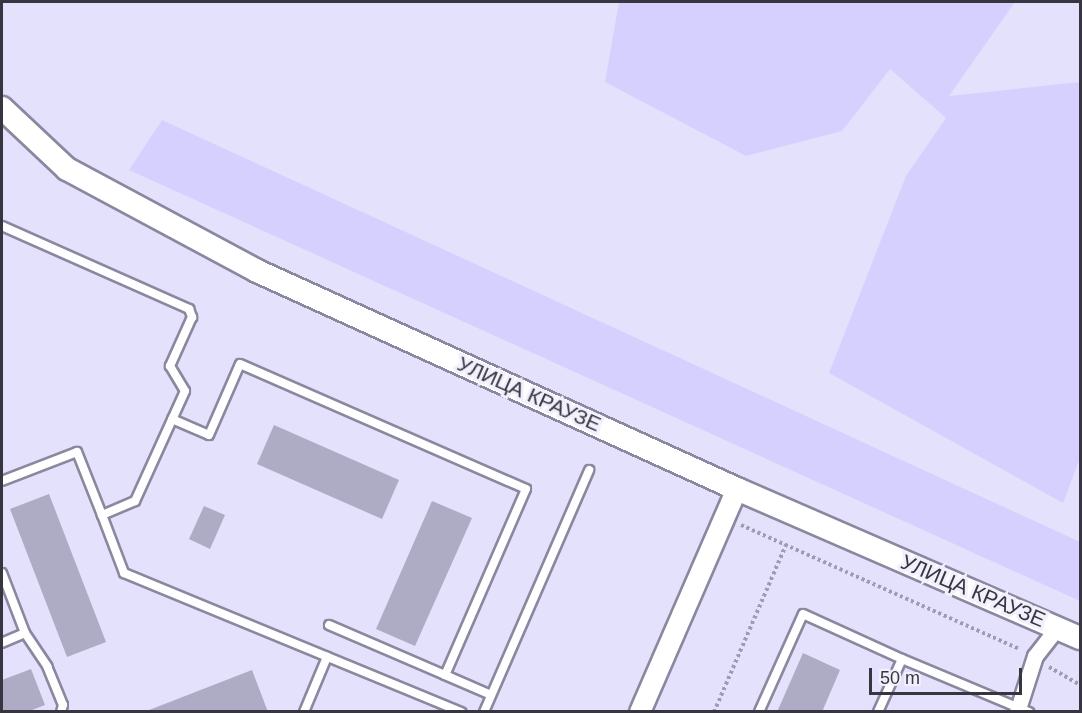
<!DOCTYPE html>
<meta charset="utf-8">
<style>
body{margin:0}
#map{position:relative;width:1082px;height:713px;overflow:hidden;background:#e4e1fc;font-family:Arial,sans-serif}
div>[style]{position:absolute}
.green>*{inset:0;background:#d6d0fe}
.building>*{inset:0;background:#aeabc5}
.path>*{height:4px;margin-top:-2px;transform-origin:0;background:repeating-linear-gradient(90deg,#9e9cb0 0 3px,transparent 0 6px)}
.roads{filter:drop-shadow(2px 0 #8a879f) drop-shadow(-2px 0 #8a879f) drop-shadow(0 2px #8a879f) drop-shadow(0 -2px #8a879f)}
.service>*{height:8px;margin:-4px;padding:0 4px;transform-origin:4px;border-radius:4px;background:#fff}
.minor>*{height:15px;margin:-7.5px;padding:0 7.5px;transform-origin:7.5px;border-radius:7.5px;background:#fff}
.tertiary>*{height:20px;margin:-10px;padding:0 10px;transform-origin:10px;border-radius:10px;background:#fff}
.secondary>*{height:22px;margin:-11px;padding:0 11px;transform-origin:11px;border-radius:11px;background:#fff}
span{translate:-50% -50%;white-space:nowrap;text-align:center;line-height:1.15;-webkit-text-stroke:6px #f2f0fc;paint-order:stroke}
.street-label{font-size:21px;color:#373540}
.frame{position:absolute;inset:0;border:3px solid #373540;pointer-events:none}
.scale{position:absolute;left:869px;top:668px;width:153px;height:27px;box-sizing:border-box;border:3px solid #373540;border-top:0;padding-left:8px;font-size:18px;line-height:21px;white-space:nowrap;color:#373540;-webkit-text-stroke:4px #f2f0fc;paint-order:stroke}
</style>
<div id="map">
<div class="green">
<div style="clip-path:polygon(619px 2px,1015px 2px,949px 96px,1080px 82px,1080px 458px,1063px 503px,829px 373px,906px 176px,946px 118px,890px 69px,842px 131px,746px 156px,605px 82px)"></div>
<div style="clip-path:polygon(162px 120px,1080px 542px,1080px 601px,129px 170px)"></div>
</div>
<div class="building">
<div style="clip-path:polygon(274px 425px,399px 480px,382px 519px,257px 464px)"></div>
<div style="clip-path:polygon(49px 494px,106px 642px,67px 657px,10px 509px)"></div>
<div style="clip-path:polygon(432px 501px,472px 518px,415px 646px,376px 629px)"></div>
<div style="clip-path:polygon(204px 506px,225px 515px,210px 549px,189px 539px)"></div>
<div style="clip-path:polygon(803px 653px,840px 670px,822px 712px,777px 712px)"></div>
<div style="clip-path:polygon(31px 669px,45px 705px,27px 712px,2px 712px,2px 680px)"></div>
<div style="clip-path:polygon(252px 670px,268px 712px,144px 712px)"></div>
</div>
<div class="path">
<div style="left:741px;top:525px;width:305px;rotate:24deg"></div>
<div style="left:1049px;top:667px;width:36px;rotate:30deg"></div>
<div style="left:714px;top:712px;width:182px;rotate:-66.7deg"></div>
</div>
<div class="roads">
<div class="service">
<div style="left:2px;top:226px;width:205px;rotate:23.9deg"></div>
<div style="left:189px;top:309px;width:9px;rotate:69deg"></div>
<div style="left:192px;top:317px;width:54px;rotate:114.2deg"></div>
<div style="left:170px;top:366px;width:29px;rotate:59deg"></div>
<div style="left:185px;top:391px;width:121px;rotate:114.4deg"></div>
<div style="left:135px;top:501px;width:36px;rotate:157deg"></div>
<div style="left:102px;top:515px;width:68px;rotate:-111.6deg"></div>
<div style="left:77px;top:452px;width:80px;rotate:158.9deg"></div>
<div style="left:172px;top:419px;width:40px;rotate:23.4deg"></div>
<div style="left:209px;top:435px;width:77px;rotate:-66.4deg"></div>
<div style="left:240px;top:364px;width:312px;rotate:23.6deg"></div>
<div style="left:526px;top:489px;width:203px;rotate:113.5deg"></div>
<div style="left:445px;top:675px;width:50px;rotate:23.5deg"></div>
<div style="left:102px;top:515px;width:62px;rotate:69.2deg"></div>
<div style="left:124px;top:573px;width:365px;rotate:22.4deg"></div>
<div style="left:2px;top:573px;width:64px;rotate:69deg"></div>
<div style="left:25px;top:633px;width:25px;rotate:157deg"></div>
<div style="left:329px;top:625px;width:126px;rotate:23.3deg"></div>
<div style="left:25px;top:633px;width:40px;rotate:56deg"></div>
<div style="left:47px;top:666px;width:42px;rotate:67.7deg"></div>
<div style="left:63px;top:705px;width:7px;rotate:106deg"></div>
<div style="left:304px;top:712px;width:60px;rotate:-67.3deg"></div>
<div style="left:484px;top:712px;width:264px;rotate:-66.5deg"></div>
<div style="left:759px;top:712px;width:107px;rotate:-65.8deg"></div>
<div style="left:803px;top:614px;width:109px;rotate:24.4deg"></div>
<div style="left:878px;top:712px;width:58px;rotate:-65.6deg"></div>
<div style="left:902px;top:659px;width:138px;rotate:22.7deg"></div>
</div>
<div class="minor">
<div style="left:1017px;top:712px;width:59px;rotate:-72.2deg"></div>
<div style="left:1035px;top:656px;width:36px;rotate:-52deg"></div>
</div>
<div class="tertiary">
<div style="left:640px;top:712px;width:243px;rotate:-66.5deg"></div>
</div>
<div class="secondary">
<div style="left:2px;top:108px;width:89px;rotate:43.2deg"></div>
<div style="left:67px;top:169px;width:216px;rotate:28.2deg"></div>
<div style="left:257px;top:271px;width:527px;rotate:24.43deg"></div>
<div style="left:737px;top:489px;width:374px;rotate:23.5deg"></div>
</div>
</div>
<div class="street-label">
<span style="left:529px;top:394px;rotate:24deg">УЛИЦА КРАУЗЕ</span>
<span style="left:973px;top:591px;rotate:23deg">УЛИЦА КРАУЗЕ</span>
</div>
<div class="frame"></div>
<div class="scale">50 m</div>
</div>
